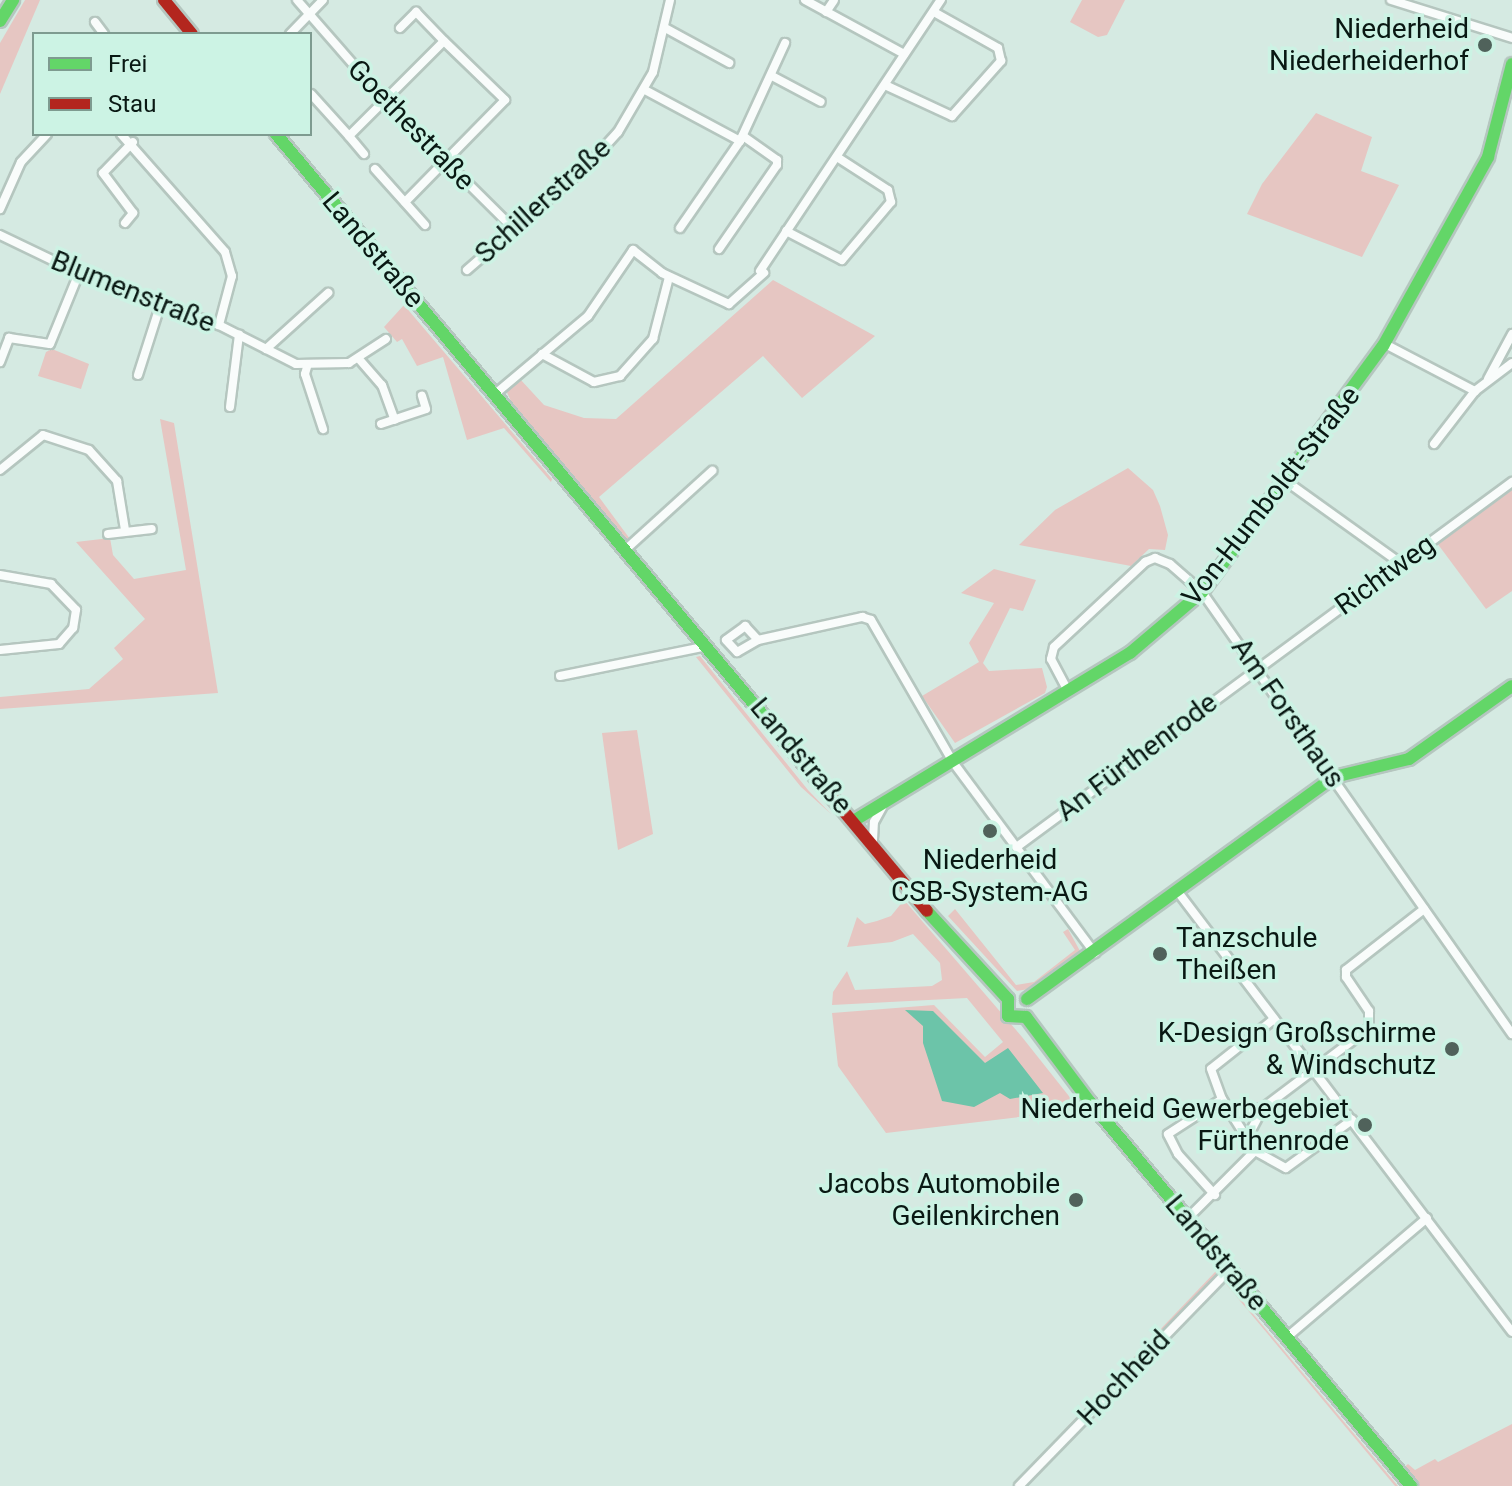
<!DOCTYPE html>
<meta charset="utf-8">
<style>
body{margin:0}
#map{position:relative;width:1512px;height:1486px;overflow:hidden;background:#d5eae2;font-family:Roboto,sans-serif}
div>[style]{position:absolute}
.green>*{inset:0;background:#e6c6c2}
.water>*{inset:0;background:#6cc4a9}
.roads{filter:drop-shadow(2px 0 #b5c6bf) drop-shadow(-2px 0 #b5c6bf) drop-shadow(0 2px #b5c6bf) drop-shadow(0 -2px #b5c6bf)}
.street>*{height:8px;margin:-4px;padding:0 4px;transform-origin:4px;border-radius:4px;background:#f9fcfb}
.fast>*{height:12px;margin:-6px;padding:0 6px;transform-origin:6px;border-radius:6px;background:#63d668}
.jam>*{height:12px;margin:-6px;padding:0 6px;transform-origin:6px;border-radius:6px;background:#b3261e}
.dots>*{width:22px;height:22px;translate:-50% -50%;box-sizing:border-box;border:4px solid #ccf3e4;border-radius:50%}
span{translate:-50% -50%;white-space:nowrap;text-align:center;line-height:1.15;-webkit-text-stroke:7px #ccf3e4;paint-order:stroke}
.poi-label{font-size:28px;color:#091813}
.right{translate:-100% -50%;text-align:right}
.left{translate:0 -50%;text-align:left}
.street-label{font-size:28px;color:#091813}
.legend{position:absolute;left:32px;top:32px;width:280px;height:104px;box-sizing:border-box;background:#ccf3e4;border:2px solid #7e9b90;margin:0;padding:10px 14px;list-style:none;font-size:24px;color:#091813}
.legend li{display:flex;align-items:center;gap:16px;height:40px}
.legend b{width:40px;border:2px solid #7e9b90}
</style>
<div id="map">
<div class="green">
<div style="clip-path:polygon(25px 0,40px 0,0 94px,0 43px)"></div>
<div style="clip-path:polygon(1082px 0,1125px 0,1107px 35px,1098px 37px,1070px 22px)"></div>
<div style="clip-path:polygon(1316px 113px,1372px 137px,1361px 171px,1399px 185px,1362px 257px,1247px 214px,1262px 184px)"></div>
<div style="clip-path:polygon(773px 280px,875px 336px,802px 398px,763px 356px,599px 497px,630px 539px,625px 541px,516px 413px,506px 390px,520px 379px,544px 405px,584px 418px,616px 419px)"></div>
<div style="clip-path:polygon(404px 305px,552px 479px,551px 482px,504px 428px,467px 440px,443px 357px,417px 366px,402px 339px,397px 342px,384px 327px)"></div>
<div style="clip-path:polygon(52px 349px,89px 364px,81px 389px,38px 376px,46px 352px)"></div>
<div style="clip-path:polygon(160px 419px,174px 423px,218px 693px,0 709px,0 697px,89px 689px,123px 659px,114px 648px,145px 619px,76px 542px,110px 538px,113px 555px,134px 579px,186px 570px)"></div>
<div style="clip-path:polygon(1128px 468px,1153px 490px,1160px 506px,1168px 535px,1165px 550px,1149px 549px,1131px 566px,1019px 545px,1055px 510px)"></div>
<div style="clip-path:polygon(1512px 488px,1512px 591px,1486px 609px,1437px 543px)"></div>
<div style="clip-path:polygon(994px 569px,1036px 580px,1023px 611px,1010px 608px,983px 663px,989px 671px,1042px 668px,1047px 687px,1045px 693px,955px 743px,922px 696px,979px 662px,969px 643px,994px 603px,961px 593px)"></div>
<div style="clip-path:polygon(700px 656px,808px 790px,831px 814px,801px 787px,696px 657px)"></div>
<div style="clip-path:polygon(637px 730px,653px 834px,618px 850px,602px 733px)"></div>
<div style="clip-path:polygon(904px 900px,1022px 1037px,1076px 1105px,1069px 1111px,886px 1133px,838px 1066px,832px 1013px,934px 1005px,985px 1057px,1003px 1042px,967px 998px,832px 1005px,833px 992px,847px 971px,855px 990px,932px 986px,942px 980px,940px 963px,913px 934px,892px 942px,847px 947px,857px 917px,865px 924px,877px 921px,891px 916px)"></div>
<div style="clip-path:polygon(955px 909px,1016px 985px,1034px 982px,1075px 950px,1063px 932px,1068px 929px,1080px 951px,1034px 988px,1017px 991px,948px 916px)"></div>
<div style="clip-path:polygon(1216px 1271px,1216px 1279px,1029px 1467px)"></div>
<div style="clip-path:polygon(1225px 1283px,1227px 1283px,1398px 1486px,1395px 1486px)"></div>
<div style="clip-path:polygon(1512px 1424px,1512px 1486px,1418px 1486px,1403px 1468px,1408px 1464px,1415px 1470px,1435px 1459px,1438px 1462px)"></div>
</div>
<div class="water">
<div style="clip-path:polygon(905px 1010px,933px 1011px,985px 1063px,1008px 1048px,1043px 1093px,1010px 1099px,1000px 1093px,974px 1107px,942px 1101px,923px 1043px,923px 1026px)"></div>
</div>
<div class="roads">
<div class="street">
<div style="left:297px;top:0;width:134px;rotate:48.9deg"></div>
<div style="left:385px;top:101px;width:182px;rotate:44.8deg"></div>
<div style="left:805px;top:0;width:113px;rotate:28.6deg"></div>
<div style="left:1391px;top:0;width:127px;rotate:17.4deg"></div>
<div style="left:826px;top:12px;width:14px;rotate:-56deg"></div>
<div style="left:95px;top:22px;width:15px;rotate:53deg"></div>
<div style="left:400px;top:28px;width:23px;rotate:-45deg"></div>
<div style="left:416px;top:12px;width:40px;rotate:46deg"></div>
<div style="left:667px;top:29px;width:71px;rotate:28.7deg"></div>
<div style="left:290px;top:34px;width:47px;rotate:-45.9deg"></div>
<div style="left:772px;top:76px;width:55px;rotate:28deg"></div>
<div style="left:885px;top:85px;width:74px;rotate:24.8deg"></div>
<div style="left:952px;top:116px;width:74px;rotate:-48.3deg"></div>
<div style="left:1001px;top:61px;width:13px;rotate:-103deg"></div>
<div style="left:998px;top:48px;width:73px;rotate:-150.6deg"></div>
<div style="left:645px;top:90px;width:108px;rotate:28.2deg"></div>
<div style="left:740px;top:141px;width:108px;rotate:-65.3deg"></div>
<div style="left:311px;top:94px;width:57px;rotate:47.9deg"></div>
<div style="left:121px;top:134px;width:157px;rotate:48.6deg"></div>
<div style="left:225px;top:252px;width:25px;rotate:74deg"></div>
<div style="left:232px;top:276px;width:51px;rotate:104.9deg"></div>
<div style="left:364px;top:154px;width:23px;rotate:-130deg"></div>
<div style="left:349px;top:136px;width:134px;rotate:-45deg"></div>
<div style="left:444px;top:41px;width:85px;rotate:44deg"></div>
<div style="left:505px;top:100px;width:143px;rotate:134.4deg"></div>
<div style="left:375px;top:169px;width:75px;rotate:48.2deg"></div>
<div style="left:0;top:209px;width:51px;rotate:-65.9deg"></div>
<div style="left:21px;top:162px;width:38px;rotate:-47deg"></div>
<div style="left:125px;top:223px;width:13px;rotate:-51deg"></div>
<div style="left:133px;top:213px;width:50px;rotate:-126.9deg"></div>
<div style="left:103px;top:173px;width:43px;rotate:-45.9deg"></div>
<div style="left:680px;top:228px;width:106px;rotate:-55.4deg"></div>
<div style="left:786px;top:231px;width:63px;rotate:27.4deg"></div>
<div style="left:842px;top:260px;width:76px;rotate:-49.8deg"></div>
<div style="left:891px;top:202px;width:12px;rotate:-104deg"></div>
<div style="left:888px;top:190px;width:61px;rotate:-147.1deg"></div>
<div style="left:0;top:235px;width:88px;rotate:25.7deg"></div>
<div style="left:79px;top:273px;width:149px;rotate:20.4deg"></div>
<div style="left:219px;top:325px;width:86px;rotate:26.9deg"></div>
<div style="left:296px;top:364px;width:53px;rotate:-1.1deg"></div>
<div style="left:349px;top:363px;width:44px;rotate:-33deg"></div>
<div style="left:719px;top:249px;width:102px;rotate:-55.4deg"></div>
<div style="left:777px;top:165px;width:5px;rotate:-90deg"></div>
<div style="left:777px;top:160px;width:42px;rotate:-144.8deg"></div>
<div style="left:467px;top:270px;width:157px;rotate:-40.9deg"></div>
<div style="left:586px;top:167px;width:47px;rotate:-47.6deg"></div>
<div style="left:618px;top:132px;width:69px;rotate:-59.7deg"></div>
<div style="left:653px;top:72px;width:74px;rotate:-76.7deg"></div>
<div style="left:760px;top:271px;width:326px;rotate:-56.3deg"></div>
<div style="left:1385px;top:344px;width:102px;rotate:27.6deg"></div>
<div style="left:1475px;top:391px;width:67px;rotate:127.7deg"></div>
<div style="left:266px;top:349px;width:84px;rotate:-42.1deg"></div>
<div style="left:542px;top:354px;width:59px;rotate:28.3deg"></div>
<div style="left:594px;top:382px;width:27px;rotate:-13deg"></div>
<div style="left:620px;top:376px;width:50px;rotate:-48.3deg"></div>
<div style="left:653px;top:339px;width:64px;rotate:-75.5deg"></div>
<div style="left:359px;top:359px;width:35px;rotate:49deg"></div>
<div style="left:382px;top:385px;width:37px;rotate:70deg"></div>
<div style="left:0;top:362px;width:26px;rotate:-69deg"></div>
<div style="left:9px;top:338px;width:41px;rotate:8.3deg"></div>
<div style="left:50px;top:344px;width:77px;rotate:-67.8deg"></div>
<div style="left:307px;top:367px;width:7px;rotate:106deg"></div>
<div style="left:305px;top:374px;width:58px;rotate:71.9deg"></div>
<div style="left:138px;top:375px;width:76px;rotate:-72.3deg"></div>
<div style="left:1488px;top:379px;width:51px;rotate:-61.9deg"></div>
<div style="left:1475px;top:391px;width:46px;rotate:-37.1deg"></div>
<div style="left:495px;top:394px;width:121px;rotate:-40deg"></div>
<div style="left:588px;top:316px;width:80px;rotate:-55.7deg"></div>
<div style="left:633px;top:250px;width:37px;rotate:38deg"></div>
<div style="left:662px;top:273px;width:74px;rotate:24.8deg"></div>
<div style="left:729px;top:304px;width:47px;rotate:-41.5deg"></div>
<div style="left:230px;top:407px;width:73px;rotate:-82.9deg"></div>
<div style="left:381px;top:424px;width:47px;rotate:-18.4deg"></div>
<div style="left:426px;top:409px;width:14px;rotate:-107deg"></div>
<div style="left:0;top:470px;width:55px;rotate:-39.1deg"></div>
<div style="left:43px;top:435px;width:48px;rotate:18.1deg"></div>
<div style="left:89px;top:450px;width:42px;rotate:47.9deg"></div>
<div style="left:117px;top:481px;width:50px;rotate:80.7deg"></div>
<div style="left:1286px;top:481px;width:140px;rotate:35.7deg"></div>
<div style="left:108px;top:534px;width:44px;rotate:-6.5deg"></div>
<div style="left:625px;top:550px;width:118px;rotate:-42.2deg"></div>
<div style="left:0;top:575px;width:52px;rotate:10deg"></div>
<div style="left:51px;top:584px;width:36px;rotate:46deg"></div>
<div style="left:76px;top:610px;width:18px;rotate:99deg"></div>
<div style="left:73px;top:628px;width:21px;rotate:131deg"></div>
<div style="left:59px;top:644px;width:59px;rotate:174.2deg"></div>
<div style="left:758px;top:640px;width:24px;rotate:150deg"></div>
<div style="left:737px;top:652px;width:16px;rotate:-133deg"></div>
<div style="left:726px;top:640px;width:24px;rotate:-36deg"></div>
<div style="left:745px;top:626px;width:19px;rotate:47deg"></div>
<div style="left:758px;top:640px;width:107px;rotate:-12.5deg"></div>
<div style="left:862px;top:617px;width:9px;rotate:18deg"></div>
<div style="left:871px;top:620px;width:164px;rotate:60deg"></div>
<div style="left:953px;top:762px;width:238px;rotate:53.4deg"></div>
<div style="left:560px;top:676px;width:150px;rotate:-11.5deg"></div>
<div style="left:1068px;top:691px;width:36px;rotate:-118deg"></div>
<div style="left:1051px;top:659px;width:12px;rotate:-76deg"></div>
<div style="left:1054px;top:647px;width:125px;rotate:-43deg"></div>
<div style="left:1145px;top:562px;width:11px;rotate:-22deg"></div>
<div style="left:1155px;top:558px;width:16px;rotate:22deg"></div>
<div style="left:1170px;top:564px;width:43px;rotate:41.2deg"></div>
<div style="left:1202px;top:592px;width:540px;rotate:54.96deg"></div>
<div style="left:873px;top:840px;width:18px;rotate:-87deg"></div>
<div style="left:874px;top:822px;width:21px;rotate:-61deg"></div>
<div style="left:1018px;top:846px;width:614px;rotate:-36.38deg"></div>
<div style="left:1178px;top:892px;width:552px;rotate:52.8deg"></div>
<div style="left:1274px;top:1019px;width:80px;rotate:141.6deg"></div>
<div style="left:1211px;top:1069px;width:32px;rotate:70deg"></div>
<div style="left:1222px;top:1099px;width:62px;rotate:57.6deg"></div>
<div style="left:1255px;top:1151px;width:35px;rotate:29deg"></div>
<div style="left:1286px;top:1168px;width:82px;rotate:-36deg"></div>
<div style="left:1231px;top:1114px;width:33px;rotate:-11deg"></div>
<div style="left:1247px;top:1138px;width:34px;rotate:-62deg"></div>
<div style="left:1263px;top:1108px;width:133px;rotate:-37deg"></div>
<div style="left:1369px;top:1028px;width:17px;rotate:-90deg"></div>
<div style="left:1369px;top:1011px;width:41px;rotate:-124.1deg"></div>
<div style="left:1346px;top:977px;width:7px;rotate:-90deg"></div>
<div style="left:1346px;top:970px;width:99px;rotate:-38deg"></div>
<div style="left:1215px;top:1195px;width:55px;rotate:-132.1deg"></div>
<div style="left:1178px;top:1154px;width:22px;rotate:-117deg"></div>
<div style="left:1168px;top:1134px;width:64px;rotate:-32.9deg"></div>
<div style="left:1187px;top:1219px;width:96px;rotate:-45deg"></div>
<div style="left:1286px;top:1338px;width:185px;rotate:-40.4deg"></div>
<div style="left:1019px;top:1486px;width:301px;rotate:-45.8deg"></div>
</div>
<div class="fast">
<div style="left:0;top:21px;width:25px;rotate:-58deg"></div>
<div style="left:276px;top:134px;width:823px;rotate:50.03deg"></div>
<div style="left:855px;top:820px;width:322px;rotate:-31.3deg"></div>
<div style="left:1130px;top:653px;width:94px;rotate:-40.3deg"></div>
<div style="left:1202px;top:592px;width:305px;rotate:-53.7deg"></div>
<div style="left:1383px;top:346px;width:216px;rotate:-60.9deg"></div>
<div style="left:1488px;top:157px;width:96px;rotate:-75.5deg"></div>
<div style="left:927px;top:911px;width:120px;rotate:47.4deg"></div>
<div style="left:1008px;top:999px;width:17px;rotate:90deg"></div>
<div style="left:1008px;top:1016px;width:18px;rotate:3deg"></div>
<div style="left:1027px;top:999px;width:379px;rotate:-35.9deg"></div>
<div style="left:1334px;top:777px;width:77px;rotate:-13.5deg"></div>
<div style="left:1409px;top:759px;width:126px;rotate:-35.3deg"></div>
<div style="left:1026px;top:1017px;width:105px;rotate:53.1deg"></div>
<div style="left:1089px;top:1101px;width:502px;rotate:50.09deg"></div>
</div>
<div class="jam">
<div style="left:164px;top:0;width:44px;rotate:50.5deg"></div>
<div style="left:805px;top:765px;width:190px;rotate:50.1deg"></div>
</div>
</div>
<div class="dots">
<div style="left:1485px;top:45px;background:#50625b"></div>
<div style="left:990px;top:831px;background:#50625b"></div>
<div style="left:1160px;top:954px;background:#50625b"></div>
<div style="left:1452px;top:1049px;background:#50625b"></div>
<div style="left:1365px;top:1125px;background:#50625b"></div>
<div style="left:1076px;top:1200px;background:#50625b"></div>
</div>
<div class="poi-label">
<span class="right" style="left:1469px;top:45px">Niederheid<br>Niederheiderhof</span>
<span style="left:990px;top:876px">Niederheid<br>CSB-System-AG</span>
<span class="left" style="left:1176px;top:954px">Tanzschule<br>Theißen</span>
<span class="right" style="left:1436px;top:1049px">K-Design Großschirme<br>&amp; Windschutz</span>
<span class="right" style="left:1349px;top:1125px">Niederheid Gewerbegebiet<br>Fürthenrode</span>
<span class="right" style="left:1060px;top:1200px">Jacobs Automobile<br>Geilenkirchen</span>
</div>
<div class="street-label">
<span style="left:411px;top:125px;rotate:46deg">Goethestraße</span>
<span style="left:543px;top:201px;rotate:-42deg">Schillerstraße</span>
<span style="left:373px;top:250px;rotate:50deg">Landstraße</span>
<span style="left:133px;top:292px;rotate:22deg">Blumenstraße</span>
<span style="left:1271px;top:496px;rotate:-52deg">Von-Humboldt-Straße</span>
<span style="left:1385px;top:575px;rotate:-36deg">Richtweg</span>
<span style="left:1288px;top:713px;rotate:55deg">Am Forsthaus</span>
<span style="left:801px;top:756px;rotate:50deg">Landstraße</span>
<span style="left:1137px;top:757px;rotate:-37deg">An Fürthenrode</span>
<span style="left:1216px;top:1253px;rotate:50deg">Landstraße</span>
<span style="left:1124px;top:1378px;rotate:-46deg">Hochheid</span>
</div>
<ul class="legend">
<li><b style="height:10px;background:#63d668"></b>Frei</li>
<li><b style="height:10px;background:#b3261e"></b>Stau</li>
</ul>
</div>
